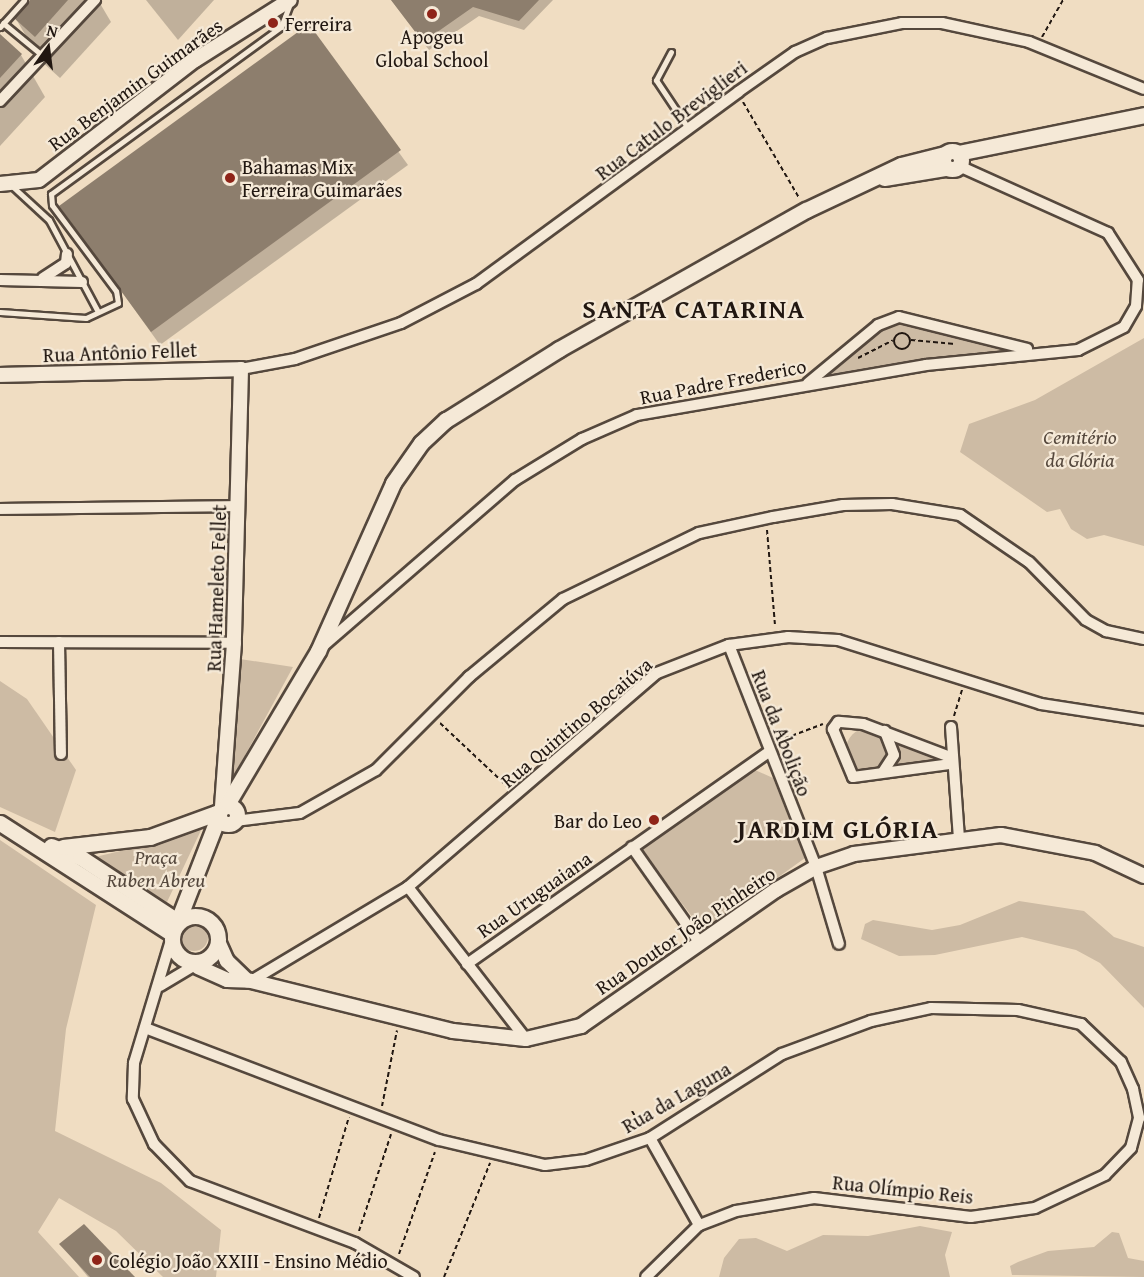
<!DOCTYPE html>
<meta charset="utf-8">
<style>
body{margin:0}
#map{position:relative;width:1144px;height:1277px;overflow:hidden;background:#f0ddc2;font-family:"Gentium Book Plus",serif}
div>[style]{position:absolute}
.green>*{inset:0;background:#cdbba4}
.round{border-radius:50%}
.shadow>*{inset:0;background:#0003}
.building>*{inset:0;background:#8d7e6d}
.path>*{height:2px;margin-top:-1px;transform-origin:0;background:repeating-linear-gradient(90deg,#211711 0 4.5px,transparent 0 7.5px)}
.path>.ring{margin:-1px;padding:0;box-sizing:content-box;background:none;border:2px solid #211711;border-radius:50%}
.roads{filter:drop-shadow(2px 0 #55483d) drop-shadow(-2px 0 #55483d) drop-shadow(0 2px #55483d) drop-shadow(0 -2px #55483d)}
.service>*{height:5px;margin:-2.5px;padding:0 2.5px;transform-origin:2.5px;border-radius:2.5px;background:#f5e9d7}
.minor>*{height:10px;margin:-5px;padding:0 5px;transform-origin:5px;border-radius:5px;background:#f5e9d7}
.tertiary>*{height:14px;margin:-7px;padding:0 7px;transform-origin:7px;border-radius:7px;background:#f5e9d7}
.secondary>*{height:15px;margin:-7.5px;padding:0 7.5px;transform-origin:7.5px;border-radius:7.5px;background:#f5e9d7}
.secondary>.ring{margin:-7.5px;padding:0;box-sizing:content-box;background:none;border:15px solid #f5e9d7;border-radius:50%}
.dots>*{width:16px;height:16px;translate:-50% -50%;box-sizing:border-box;border:3px solid #f5e9d7;border-radius:50%}
span{translate:-50% -50%;white-space:nowrap;text-align:center;line-height:1.15;-webkit-text-stroke:4.5px #f5e9d7;paint-order:stroke}
.poi-label{font-size:20px;color:#211711}
.left{translate:0 -50%;text-align:left}
.right{translate:-100% -50%;text-align:right}
.street-label{font-size:20px;color:#211711}
.park-label{font-size:20px;color:#55483d;font-style:italic}
.district-label{font-size:26px;color:#211711;font-weight:700;letter-spacing:1.5px}
.north{position:absolute;left:18px;top:18px;width:60px;height:60px;-webkit-text-stroke:4px #f5e9d7;paint-order:stroke;rotate:14deg;font-size:16px;font-weight:700;line-height:24px;text-align:center;color:#211711}
.north::after{content:'';display:block;margin:auto;width:21px;height:27px;background:#211711;clip-path:polygon(50% 0,100% 100%,50% 72%,0 100%)}
</style>
<div id="map">
<div class="green">
<div style="clip-path:polygon(900px 322px,1011px 350px,824px 375px,880px 329px)"></div>
<div style="clip-path:polygon(1144px 338px,1144px 546px,1104px 535px,1087px 539px,1071px 529px,1060px 509px,1047px 512px,960px 452px,969px 424px,1035px 400px)"></div>
<div style="clip-path:polygon(240px 659px,293px 667px,230px 783px,229px 782px)"></div>
<div style="clip-path:polygon(0 681px,27px 699px,76px 770px,55px 832px,0 807px)"></div>
<div class="round" style="left:846px;top:728px;width:44px;height:44px"></div>
<div style="clip-path:polygon(893px 740px,943px 759px,888px 769px)"></div>
<div style="clip-path:polygon(755px 770px,773px 778px,805px 858px,703px 931px,641px 850px)"></div>
<div style="clip-path:polygon(204px 824px,167px 902px,95px 857px,154px 843px)"></div>
<div style="clip-path:polygon(0 840px,96px 905px,66px 1029px,55px 1131px,161px 1183px,221px 1230px,216px 1277px,163px 1277px,116px 1231px,59px 1198px,38px 1232px,79px 1277px,0 1277px)"></div>
<div style="clip-path:polygon(1019px 901px,1084px 911px,1114px 937px,1144px 947px,1144px 1008px,1100px 963px,1076px 950px,1022px 937px,935px 955px,899px 956px,861px 939px,865px 924px,873px 920px,932px 930px,960px 925px)"></div>
<div class="round" style="left:180px;top:923px;width:28px;height:28px"></div>
<div style="clip-path:polygon(920px 1226px,952px 1232px,945px 1255px,950px 1277px,719px 1277px,724px 1258px,739px 1239px,756px 1238px,787px 1251px,823px 1235px,868px 1236px)"></div>
<div style="clip-path:polygon(1112px 1232px,1119px 1233px,1128px 1258px,1144px 1261px,1144px 1277px,1012px 1275px,1010px 1266px,1018px 1262px,1048px 1251px,1094px 1247px)"></div>
</div>
<div class="shadow">
<div style="clip-path:polygon(33px 0,98px 0,111px 22px,60px 78px,40px 60px,16px 19px)"></div>
<div style="clip-path:polygon(146px 0,214px 0,178px 40px)"></div>
<div style="clip-path:polygon(391px 0,553px 0,524px 30px,479px 16px,429px 50px)"></div>
<div style="clip-path:polygon(308px 27px,408px 165px,160px 345px,61px 207px)"></div>
<div style="clip-path:polygon(0 38px,21px 55px,45px 97px,0 146px)"></div>
<div style="clip-path:polygon(61px 1244px,133px 1277px,88px 1277px)"></div>
</div>
<div class="building">
<div style="clip-path:polygon(30px 0,68px 0,35px 37px,14px 18px)"></div>
<div style="clip-path:polygon(391px 0,539px 0,519px 21px,473px 7px,423px 42px)"></div>
<div style="clip-path:polygon(309px 24px,401px 150px,151px 332px,59px 206px)"></div>
<div style="clip-path:polygon(0 34px,22px 54px,0 78px)"></div>
<div style="clip-path:polygon(84px 1224px,135px 1277px,90px 1277px,59px 1244px)"></div>
</div>
<div class="path">
<div style="left:1042px;top:37px;width:43px;rotate:-60.4deg"></div>
<div style="left:743px;top:102px;width:111px;rotate:59.7deg"></div>
<div class="ring" style="left:894px;top:333px;width:14px;height:14px"></div>
<div style="left:911px;top:340px;width:44px;rotate:5.2deg"></div>
<div style="left:858px;top:358px;width:39px;rotate:-27deg"></div>
<div style="left:767px;top:530px;width:96px;rotate:85.2deg"></div>
<div style="left:954px;top:716px;width:28px;rotate:-73deg"></div>
<div style="left:440px;top:723px;width:93px;rotate:43.3deg"></div>
<div style="left:778px;top:741px;width:48px;rotate:-20.7deg"></div>
<div style="left:382px;top:1106px;width:77px;rotate:-78.8deg"></div>
<div style="left:632px;top:1111px;width:21px;rotate:59deg"></div>
<div style="left:319px;top:1218px;width:105px;rotate:-73.5deg"></div>
<div style="left:359px;top:1231px;width:102px;rotate:-71.7deg"></div>
<div style="left:399px;top:1254px;width:108px;rotate:-70.6deg"></div>
<div style="left:444px;top:1277px;width:123px;rotate:-68deg"></div>
</div>
<div class="roads">
<div class="service">
<div style="left:3px;top:23px;width:52px;rotate:39.5deg"></div>
<div style="left:0;top:27px;width:36px;rotate:-48deg"></div>
<div style="left:671px;top:52px;width:32px;rotate:118deg"></div>
<div style="left:656px;top:80px;width:58px;rotate:56.3deg"></div>
<div style="left:12px;top:186px;width:50px;rotate:42.6deg"></div>
<div style="left:49px;top:220px;width:102px;rotate:61.9deg"></div>
<div style="left:0;top:312px;width:86px;rotate:4deg"></div>
<div style="left:86px;top:318px;width:35px;rotate:-25deg"></div>
<div style="left:118px;top:303px;width:12px;rotate:-99deg"></div>
<div style="left:116px;top:291px;width:107px;rotate:-126.7deg"></div>
<div style="left:52px;top:205px;width:11px;rotate:-95deg"></div>
<div style="left:51px;top:194px;width:284px;rotate:-36deg"></div>
<div style="left:281px;top:27px;width:25px;rotate:-69deg"></div>
</div>
<div class="minor">
<div style="left:0;top:101px;width:139px;rotate:-46.8deg"></div>
<div style="left:43px;top:278px;width:27px;rotate:-33deg"></div>
<div style="left:66px;top:263px;width:9px;rotate:-84deg"></div>
<div style="left:0;top:280px;width:82px;rotate:1.4deg"></div>
<div style="left:241px;top:369px;width:55px;rotate:-10.5deg"></div>
<div style="left:295px;top:359px;width:112px;rotate:-18.8deg"></div>
<div style="left:401px;top:323px;width:85px;rotate:-27.5deg"></div>
<div style="left:476px;top:284px;width:325px;rotate:-36.2deg"></div>
<div style="left:738px;top:92px;width:70px;rotate:-35.1deg"></div>
<div style="left:795px;top:52px;width:35px;rotate:-24deg"></div>
<div style="left:827px;top:38px;width:76px;rotate:-11.3deg"></div>
<div style="left:902px;top:23px;width:40px"></div>
<div style="left:942px;top:23px;width:89px;rotate:12.3deg"></div>
<div style="left:1029px;top:42px;width:124px;rotate:22.2deg"></div>
<div style="left:808px;top:383px;width:91px;rotate:-39.6deg"></div>
<div style="left:878px;top:325px;width:22px;rotate:-21deg"></div>
<div style="left:899px;top:317px;width:132px;rotate:14deg"></div>
<div style="left:0;top:509px;width:239px;rotate:-0.7deg"></div>
<div style="left:0;top:642px;width:234px;rotate:0.2deg"></div>
<div style="left:59px;top:642px;width:112px;rotate:89deg"></div>
<div style="left:729px;top:645px;width:238px;rotate:68.6deg"></div>
<div style="left:816px;top:867px;width:80px;rotate:73.4deg"></div>
<div style="left:322px;top:647px;width:255px;rotate:-40.9deg"></div>
<div style="left:515px;top:480px;width:79px;rotate:-31.5deg"></div>
<div style="left:582px;top:439px;width:60px;rotate:-23.6deg"></div>
<div style="left:637px;top:415px;width:293px;rotate:-9.8deg"></div>
<div style="left:926px;top:365px;width:153px;rotate:-5.6deg"></div>
<div style="left:1078px;top:350px;width:51px;rotate:-26.6deg"></div>
<div style="left:1124px;top:327px;width:24px;rotate:-60deg"></div>
<div style="left:1136px;top:306px;width:26px;rotate:-86deg"></div>
<div style="left:1138px;top:280px;width:56px;rotate:-122.6deg"></div>
<div style="left:1108px;top:233px;width:163px;rotate:-155.8deg"></div>
<div style="left:951px;top:727px;width:111px;rotate:85.9deg"></div>
<div style="left:950px;top:757px;width:93px;rotate:-159.2deg"></div>
<div style="left:863px;top:724px;width:25px;rotate:-175deg"></div>
<div style="left:838px;top:722px;width:9px;rotate:126deg"></div>
<div style="left:833px;top:729px;width:52px;rotate:67.4deg"></div>
<div style="left:853px;top:777px;width:99px;rotate:-7.6deg"></div>
<div style="left:883px;top:772px;width:20px;rotate:-57deg"></div>
<div style="left:894px;top:755px;width:26px;rotate:-111deg"></div>
<div style="left:235px;top:821px;width:65px;rotate:-7deg"></div>
<div style="left:300px;top:813px;width:87px;rotate:-29.5deg"></div>
<div style="left:376px;top:770px;width:132px;rotate:-45deg"></div>
<div style="left:469px;top:677px;width:122px;rotate:-39.7deg"></div>
<div style="left:563px;top:599px;width:151px;rotate:-25.9deg"></div>
<div style="left:699px;top:533px;width:76px;rotate:-12.2deg"></div>
<div style="left:773px;top:517px;width:71px;rotate:-9.7deg"></div>
<div style="left:843px;top:505px;width:49px;rotate:-1.2deg"></div>
<div style="left:892px;top:504px;width:69px;rotate:9.2deg"></div>
<div style="left:960px;top:515px;width:83px;rotate:34.3deg"></div>
<div style="left:1029px;top:562px;width:81px;rotate:45.5deg"></div>
<div style="left:1086px;top:620px;width:23px;rotate:29deg"></div>
<div style="left:1106px;top:631px;width:39px;rotate:12deg"></div>
<div style="left:632px;top:847px;width:116px;rotate:54.8deg"></div>
<div style="left:408px;top:887px;width:192px;rotate:52.2deg"></div>
<div style="left:172px;top:937px;width:132px;rotate:106.8deg"></div>
<div style="left:134px;top:1063px;width:36px;rotate:92deg"></div>
<div style="left:133px;top:1099px;width:50px;rotate:65deg"></div>
<div style="left:154px;top:1144px;width:52px;rotate:45.8deg"></div>
<div style="left:190px;top:1181px;width:176px;rotate:20.6deg"></div>
<div style="left:355px;top:1243px;width:68px;rotate:30deg"></div>
<div style="left:467px;top:964px;width:369px;rotate:-35.1deg"></div>
<div style="left:251px;top:981px;width:183px;rotate:-30.9deg"></div>
<div style="left:408px;top:887px;width:328px;rotate:-40.7deg"></div>
<div style="left:657px;top:673px;width:77px;rotate:-21.3deg"></div>
<div style="left:729px;top:645px;width:60px;rotate:-7.7deg"></div>
<div style="left:788px;top:637px;width:50px;rotate:3.4deg"></div>
<div style="left:838px;top:640px;width:213px;rotate:17.5deg"></div>
<div style="left:1041px;top:704px;width:104px;rotate:8.8deg"></div>
<div style="left:160px;top:986px;width:39px;rotate:-31deg"></div>
<div style="left:148px;top:1029px;width:311px;rotate:20.9deg"></div>
<div style="left:439px;top:1140px;width:109px;rotate:13.3deg"></div>
<div style="left:545px;top:1165px;width:41px;rotate:-7deg"></div>
<div style="left:586px;top:1160px;width:68px;rotate:-19deg"></div>
<div style="left:650px;top:1138px;width:156px;rotate:-32.5deg"></div>
<div style="left:782px;top:1054px;width:95px;rotate:-20.3deg"></div>
<div style="left:871px;top:1021px;width:61px;rotate:-12.2deg"></div>
<div style="left:931px;top:1008px;width:87px;rotate:1.3deg"></div>
<div style="left:1018px;top:1010px;width:65px;rotate:12.5deg"></div>
<div style="left:1081px;top:1024px;width:55px;rotate:43.5deg"></div>
<div style="left:1121px;top:1062px;width:30px;rotate:66deg"></div>
<div style="left:1133px;top:1089px;width:30px;rotate:78deg"></div>
<div style="left:1139px;top:1118px;width:31px;rotate:105deg"></div>
<div style="left:1131px;top:1148px;width:37px;rotate:134deg"></div>
<div style="left:1105px;top:1175px;width:77px;rotate:154.8deg"></div>
<div style="left:1035px;top:1208px;width:65px;rotate:172deg"></div>
<div style="left:971px;top:1217px;width:158px;rotate:-173.1deg"></div>
<div style="left:814px;top:1198px;width:79px;rotate:170.5deg"></div>
<div style="left:736px;top:1211px;width:40px;rotate:159deg"></div>
<div style="left:699px;top:1225px;width:74px;rotate:135.5deg"></div>
<div style="left:650px;top:1138px;width:100px;rotate:60.6deg"></div>
</div>
<div class="tertiary">
<div style="left:0;top:184px;width:39px;rotate:-6deg"></div>
<div style="left:39px;top:180px;width:197px;rotate:-37.6deg"></div>
<div style="left:195px;top:60px;width:112px;rotate:-32.3deg"></div>
<div style="left:0;top:375px;width:241px;rotate:-1.4deg"></div>
<div style="left:241px;top:369px;width:274px;rotate:91.5deg"></div>
<div style="left:234px;top:643px;width:165px;rotate:94.2deg"></div>
<div style="left:218px;top:941px;width:22px;rotate:66deg"></div>
<div style="left:227px;top:961px;width:28px;rotate:44deg"></div>
<div style="left:198px;top:967px;width:32px;rotate:24deg"></div>
<div style="left:227px;top:980px;width:24px;rotate:2deg"></div>
<div style="left:251px;top:981px;width:208px;rotate:13.9deg"></div>
<div style="left:453px;top:1031px;width:73px;rotate:6.3deg"></div>
<div style="left:526px;top:1039px;width:57px;rotate:-13.3deg"></div>
<div style="left:581px;top:1026px;width:238px;rotate:-34.9deg"></div>
<div style="left:776px;top:890px;width:46px;rotate:-29.9deg"></div>
<div style="left:816px;top:867px;width:40px;rotate:-18.9deg"></div>
<div style="left:854px;top:854px;width:148px;rotate:-7.4deg"></div>
<div style="left:1001px;top:835px;width:96px;rotate:10.8deg"></div>
<div style="left:1095px;top:853px;width:54px;rotate:25.1deg"></div>
</div>
<div class="secondary">
<div class="ring" style="left:943px;top:151px;width:3px;height:3px"></div>
<div style="left:958px;top:153px;width:190px;rotate:-11.5deg"></div>
<div style="left:884px;top:178px;width:63px;rotate:-9.2deg"></div>
<div class="ring" style="left:219px;top:806px;width:3px;height:3px"></div>
<div style="left:226px;top:806px;width:180px;rotate:-59.3deg"></div>
<div style="left:318px;top:651px;width:184px;rotate:-65.9deg"></div>
<div style="left:393px;top:483px;width:49px;rotate:-55deg"></div>
<div style="left:421px;top:443px;width:34px;rotate:-43deg"></div>
<div style="left:446px;top:420px;width:133px;rotate:-32.1deg"></div>
<div style="left:559px;top:349px;width:283px;rotate:-29.4deg"></div>
<div style="left:806px;top:210px;width:105px;rotate:-25.3deg"></div>
<div style="left:901px;top:165px;width:45px;rotate:-14deg"></div>
<div style="left:0;top:823px;width:205px;rotate:32.8deg"></div>
<div style="left:51px;top:846px;width:31px;rotate:21deg"></div>
<div style="left:80px;top:857px;width:116px;rotate:33.4deg"></div>
<div style="left:63px;top:847px;width:88px;rotate:-6.6deg"></div>
<div style="left:150px;top:837px;width:73px;rotate:-19.9deg"></div>
<div class="ring" style="left:172px;top:916px;width:31px;height:31px"></div>
<div style="left:179px;top:918px;width:110px;rotate:-68.8deg"></div>
</div>
</div>
<div class="dots">
<div style="left:432px;top:14px;background:#8f2418"></div>
<div style="left:273px;top:23px;background:#8f2418"></div>
<div style="left:230px;top:178px;background:#8f2418"></div>
<div style="left:654px;top:820px;background:#8f2418"></div>
<div style="left:97px;top:1260px;background:#8f2418"></div>
</div>
<div class="poi-label">
<span class="left" style="left:285px;top:23px">Ferreira</span>
<span style="left:432px;top:48px">Apogeu<br>Global School</span>
<span class="left" style="left:242px;top:178px">Bahamas Mix<br>Ferreira Guimarães</span>
<span class="right" style="left:642px;top:820px">Bar do Leo</span>
<span class="left" style="left:109px;top:1260px">Colégio João XXIII - Ensino Médio</span>
</div>
<div class="street-label">
<span style="left:135px;top:84px;rotate:-36deg">Rua Benjamin Guimarães</span>
<span style="left:671px;top:120px;rotate:-37deg">Rua Catulo Breviglieri</span>
<span style="left:120px;top:352px;rotate:-2deg">Rua Antônio Fellet</span>
<span style="left:723px;top:381px;rotate:-11deg">Rua Padre Frederico</span>
<span style="left:216px;top:588px;rotate:-88deg">Rua Hameleto Fellet</span>
<span style="left:576px;top:722px;rotate:-40deg">Rua Quintino Bocaiúva</span>
<span style="left:782px;top:733px;rotate:69deg">Rua da Abolição</span>
<span style="left:534px;top:894px;rotate:-35deg">Rua Uruguaiana</span>
<span style="left:685px;top:930px;rotate:-34deg">Rua Doutor João Pinheiro</span>
<span style="left:676px;top:1097px;rotate:-30deg">Rua da Laguna</span>
<span style="left:903px;top:1189px;rotate:6deg">Rua Olímpio Reis</span>
</div>
<div class="park-label">
<span style="left:1080px;top:448px">Cemitério<br>da Glória</span>
<span style="left:156px;top:868px">Praça<br>Ruben Abreu</span>
</div>
<div class="district-label">
<span style="left:694px;top:309px">SANTA CATARINA</span>
<span style="left:838px;top:829px">JARDIM GLÓRIA</span>
</div>
<div class="north">N</div>
</div>
